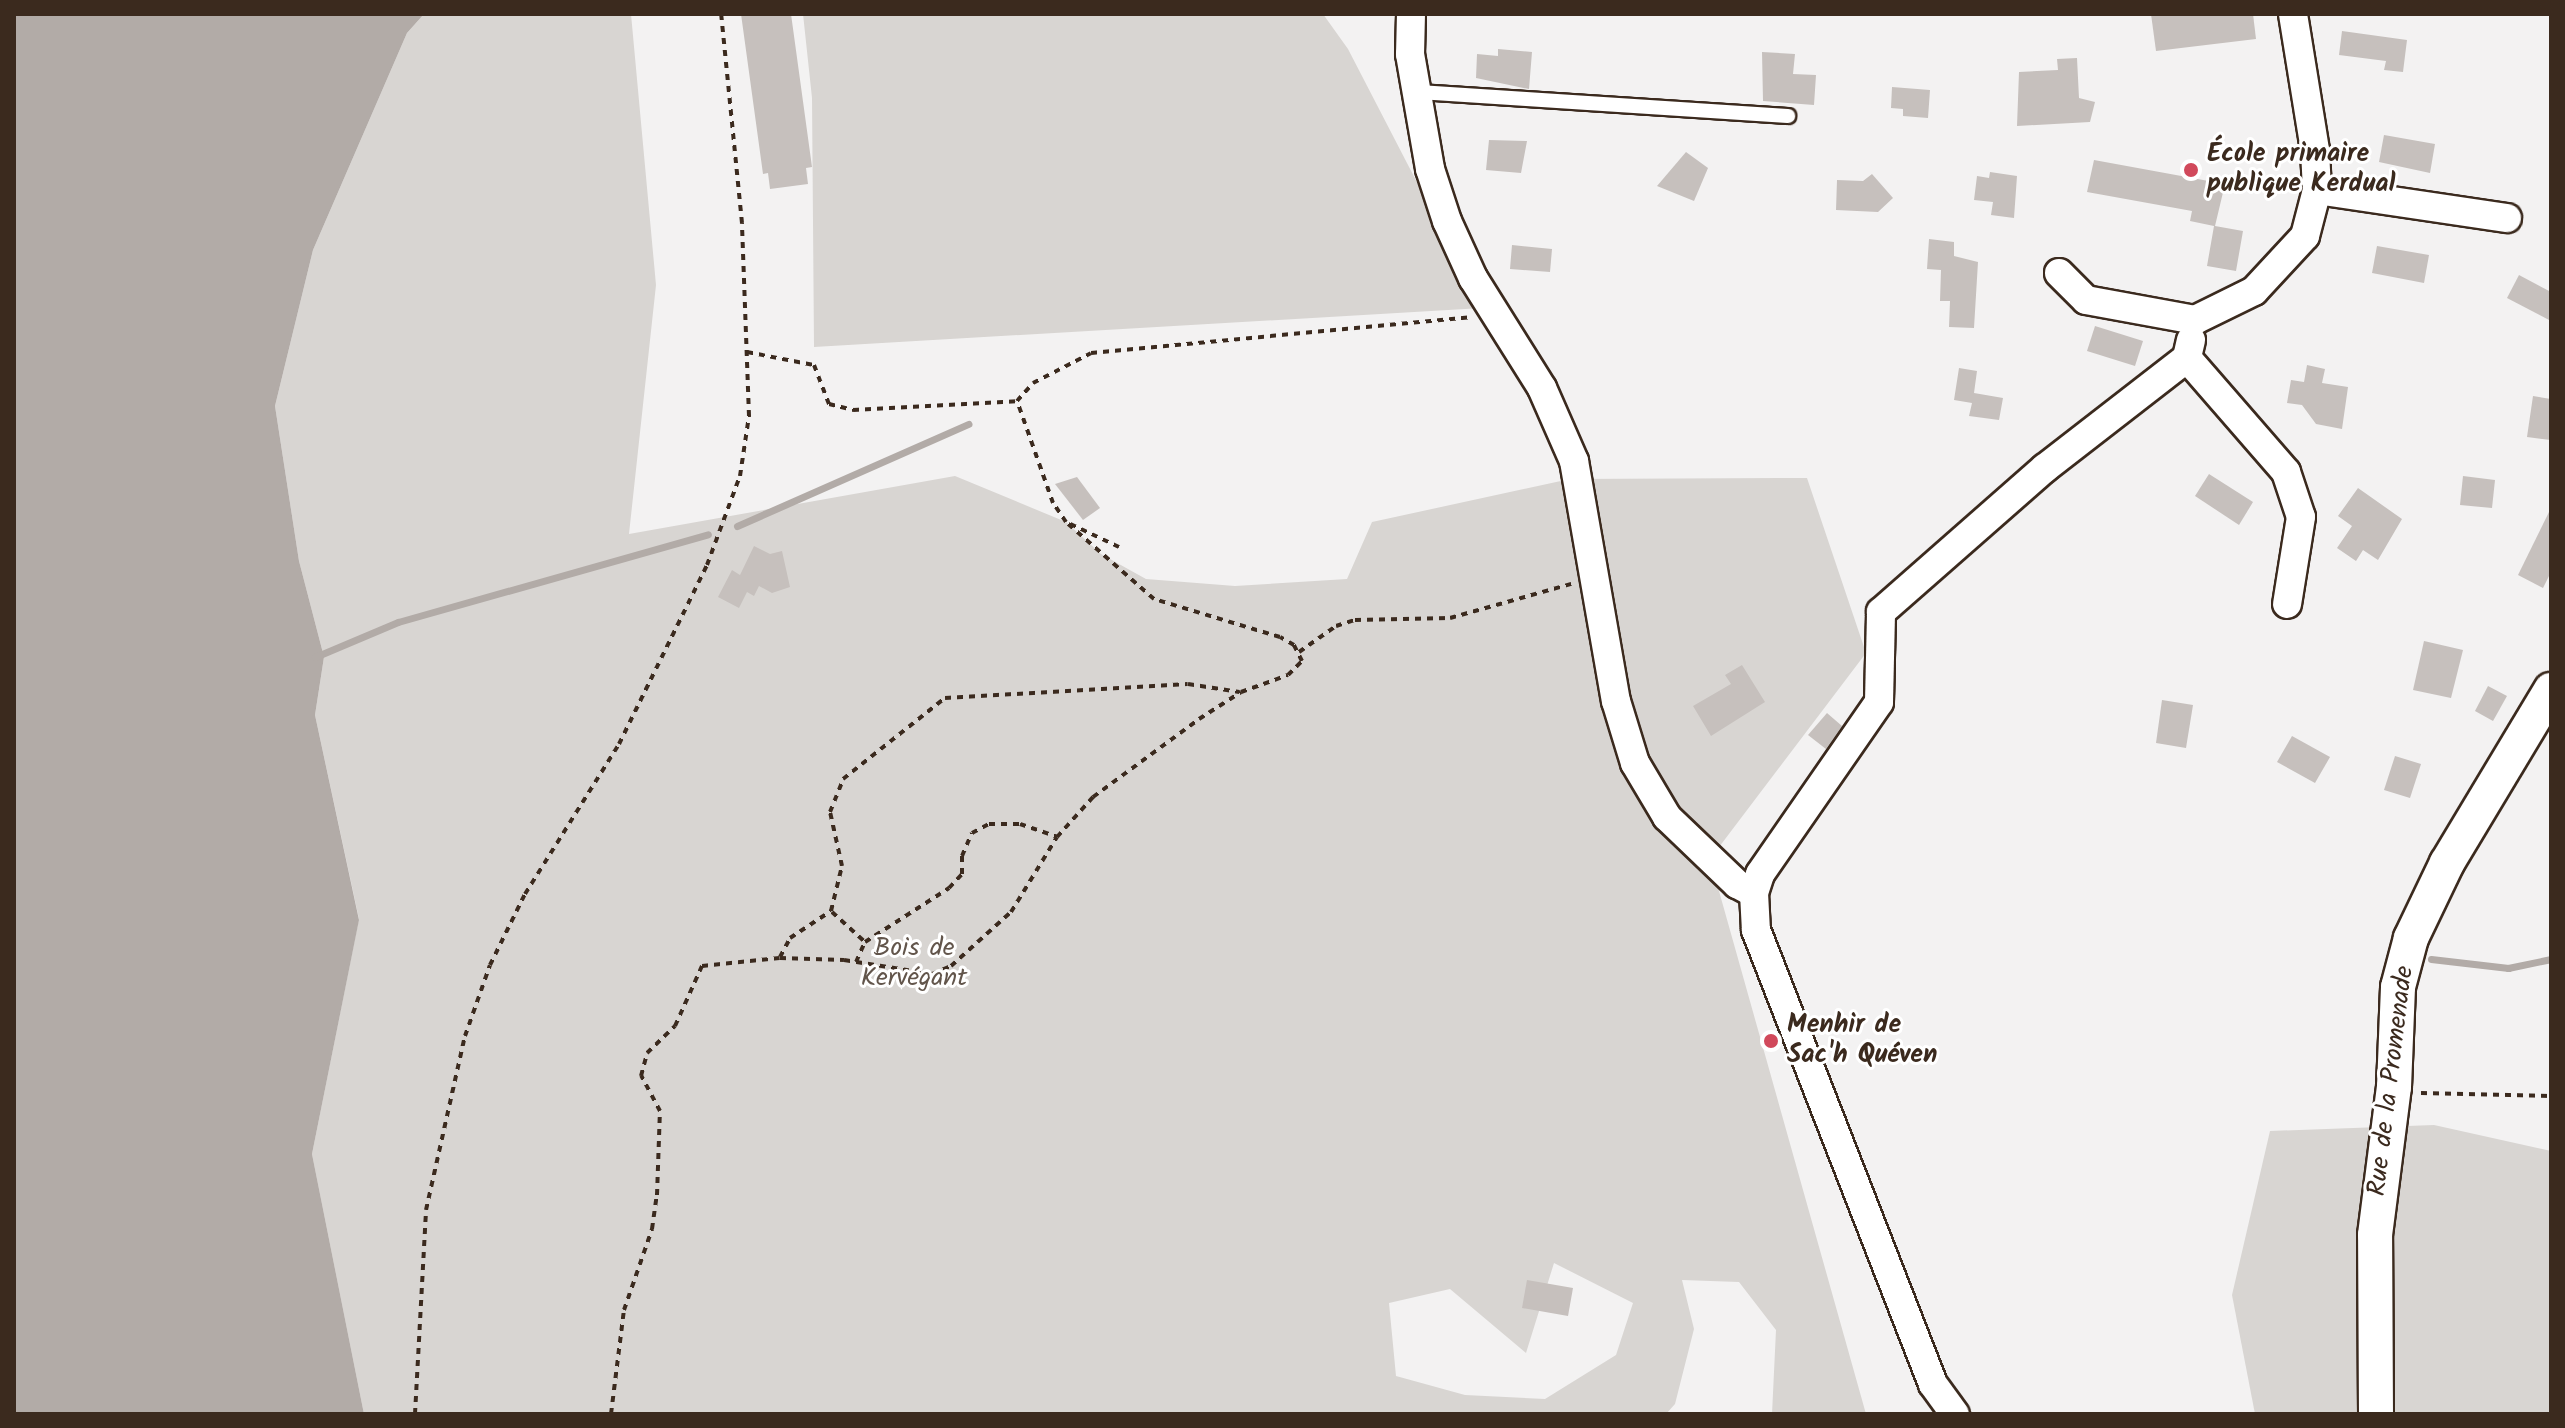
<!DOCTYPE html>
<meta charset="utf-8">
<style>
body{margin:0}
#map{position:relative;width:2565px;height:1428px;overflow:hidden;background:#f3f2f2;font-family:Kalam,sans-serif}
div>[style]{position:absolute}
.green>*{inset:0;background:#d8d5d2}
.water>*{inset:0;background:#b2aba7}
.stream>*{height:7px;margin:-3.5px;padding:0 3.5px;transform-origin:3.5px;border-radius:3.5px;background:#b2aba7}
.building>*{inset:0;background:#c6c0bd}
.path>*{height:4px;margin-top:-2px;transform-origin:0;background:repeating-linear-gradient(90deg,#3b2a1e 0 6px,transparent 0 12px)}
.roads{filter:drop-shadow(2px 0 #3b2a1e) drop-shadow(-2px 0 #3b2a1e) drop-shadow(0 2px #3b2a1e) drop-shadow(0 -2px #3b2a1e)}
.service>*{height:14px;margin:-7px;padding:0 7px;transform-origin:7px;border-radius:7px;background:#fff}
.minor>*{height:28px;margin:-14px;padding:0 14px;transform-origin:14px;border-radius:14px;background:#fff}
.tertiary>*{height:34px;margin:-17px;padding:0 17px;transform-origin:17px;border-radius:17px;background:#fff}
.dots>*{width:22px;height:22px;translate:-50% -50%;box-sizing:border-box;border:4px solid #fff;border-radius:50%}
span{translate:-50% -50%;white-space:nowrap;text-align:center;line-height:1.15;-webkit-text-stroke:6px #fff;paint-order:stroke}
.poi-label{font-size:26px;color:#3b2a1e;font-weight:700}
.left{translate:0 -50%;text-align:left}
.park-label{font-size:26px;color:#62554b}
.street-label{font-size:26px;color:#3b2a1e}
.frame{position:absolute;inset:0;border:16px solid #3b2a1e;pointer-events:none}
</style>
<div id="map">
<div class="green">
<div style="clip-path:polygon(evenodd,424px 14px,631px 14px,656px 285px,629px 534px,955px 476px,1066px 522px,1101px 554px,1146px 579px,1235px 586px,1347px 579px,1372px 522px,1570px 479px,1807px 478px,1866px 653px,1710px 859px,1866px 1414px,1772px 1414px,1776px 1330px,1739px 1282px,1682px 1280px,1694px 1329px,1675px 1404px,1666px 1414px,364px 1414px,312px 1154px,359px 919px,315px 715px,324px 657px,299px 561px,275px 406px,313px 250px,407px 33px,424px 14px,1554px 1263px,1633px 1303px,1616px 1355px,1545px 1399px,1465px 1395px,1396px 1376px,1389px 1303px,1450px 1289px,1526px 1353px,1554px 1263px)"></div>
<div style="clip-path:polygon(803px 14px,1323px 14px,1348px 49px,1482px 308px,814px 347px,812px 98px)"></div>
<div style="clip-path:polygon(2434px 1125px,2551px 1151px,2551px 1414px,2255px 1414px,2232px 1295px,2270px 1131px)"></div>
</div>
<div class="water">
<div style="clip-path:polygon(14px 14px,424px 14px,407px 33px,313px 250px,275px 406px,299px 561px,324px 657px,315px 715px,359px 920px,312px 1154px,364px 1414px,14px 1414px)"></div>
</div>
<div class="stream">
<div style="left:737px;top:526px;width:253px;rotate:-23.8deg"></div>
<div style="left:315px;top:657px;width:90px;rotate:-22.9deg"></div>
<div style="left:398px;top:622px;width:322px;rotate:-15.8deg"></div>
<div style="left:2431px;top:959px;width:78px;rotate:6.7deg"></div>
<div style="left:2508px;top:968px;width:44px;rotate:-11.8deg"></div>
</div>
<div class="building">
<div style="clip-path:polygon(741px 14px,791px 14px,812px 167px,806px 168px,808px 184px,770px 189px,768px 173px,763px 174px)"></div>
<div style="clip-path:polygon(2151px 14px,2253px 14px,2256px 39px,2156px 51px)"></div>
<div style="clip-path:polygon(2342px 31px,2407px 40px,2403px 72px,2384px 70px,2386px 61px,2339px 55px)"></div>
<div style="clip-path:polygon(1498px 49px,1532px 52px,1529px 89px,1476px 78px,1477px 54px,1498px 56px)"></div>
<div style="clip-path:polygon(1762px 52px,1795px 54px,1793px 74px,1816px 75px,1814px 105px,1763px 101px)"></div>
<div style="clip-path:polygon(2077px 58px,2079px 98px,2095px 102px,2090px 122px,2017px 126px,2019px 72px,2058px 70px,2057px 59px)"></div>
<div style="clip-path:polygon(1892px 87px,1930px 90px,1928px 118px,1903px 116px,1903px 109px,1891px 108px)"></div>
<div style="clip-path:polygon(2384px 135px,2435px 144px,2430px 173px,2379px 162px)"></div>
<div style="clip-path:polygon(1489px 140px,1527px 141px,1521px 173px,1486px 170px)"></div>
<div style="clip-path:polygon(1686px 152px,1708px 168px,1694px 201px,1657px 186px)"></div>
<div style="clip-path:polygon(2094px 160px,2225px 184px,2215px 226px,2243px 231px,2236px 271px,2207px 266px,2214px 226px,2190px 221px,2192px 211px,2087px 192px)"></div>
<div style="clip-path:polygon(1990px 172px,2017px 176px,2014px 218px,1991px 215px,1993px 202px,1974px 200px,1977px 176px,1989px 178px)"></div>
<div style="clip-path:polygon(1872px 174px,1893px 198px,1878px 212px,1836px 210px,1837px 180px,1863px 181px)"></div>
<div style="clip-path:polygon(1929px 239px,1954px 242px,1954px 256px,1978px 262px,1974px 328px,1949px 327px,1950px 301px,1940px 301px,1941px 270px,1927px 269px)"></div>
<div style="clip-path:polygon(1512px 245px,1552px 249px,1550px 272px,1510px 269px)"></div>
<div style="clip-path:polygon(2377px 246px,2429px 255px,2424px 283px,2372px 273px)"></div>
<div style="clip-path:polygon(2519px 275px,2551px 292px,2551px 321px,2507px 298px)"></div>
<div style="clip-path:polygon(2095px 326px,2143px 341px,2135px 366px,2087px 351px)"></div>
<div style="clip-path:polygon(2307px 365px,2325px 369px,2322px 383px,2348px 387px,2342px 429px,2316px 424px,2302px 405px,2287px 403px,2291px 380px,2304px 382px)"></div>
<div style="clip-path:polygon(1959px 368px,1977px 371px,1974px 393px,2003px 398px,1999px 420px,1969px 416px,1972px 403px,1954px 400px)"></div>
<div style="clip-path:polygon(2533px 396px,2551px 399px,2551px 440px,2527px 437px)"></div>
<div style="clip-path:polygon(2209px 474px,2253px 502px,2239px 525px,2195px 496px)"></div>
<div style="clip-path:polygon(2463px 476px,2495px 480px,2492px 508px,2460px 505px)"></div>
<div style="clip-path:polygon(1077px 477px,1100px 508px,1083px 520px,1055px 484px)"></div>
<div style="clip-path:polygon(2358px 488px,2402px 519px,2378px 560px,2363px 550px,2356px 561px,2337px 548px,2352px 526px,2338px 516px)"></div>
<div style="clip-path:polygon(2551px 508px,2551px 572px,2543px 588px,2518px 575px)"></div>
<div style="clip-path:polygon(754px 546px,770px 554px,782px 551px,790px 587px,772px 593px,759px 586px,754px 596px,747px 592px,739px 608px,718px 597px,732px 570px,740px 575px)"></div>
<div style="clip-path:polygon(2424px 641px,2463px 650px,2451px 698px,2413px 690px)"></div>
<div style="clip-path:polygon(1742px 665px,1765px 702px,1711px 736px,1693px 706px,1731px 684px,1725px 675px)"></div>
<div style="clip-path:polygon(2488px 686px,2507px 696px,2493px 721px,2475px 711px)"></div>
<div style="clip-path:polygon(2162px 700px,2193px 705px,2186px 748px,2156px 743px)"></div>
<div style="clip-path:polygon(1827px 713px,1842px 726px,1826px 749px,1808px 735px)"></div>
<div style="clip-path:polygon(2292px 736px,2330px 757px,2315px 783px,2277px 762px)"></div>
<div style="clip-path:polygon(2395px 756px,2421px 764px,2410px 798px,2384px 790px)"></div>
<div style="clip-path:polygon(1527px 1280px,1573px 1288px,1568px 1316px,1522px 1308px)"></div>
</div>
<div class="path">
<div style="left:747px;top:352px;width:68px;rotate:11deg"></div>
<div style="left:814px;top:365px;width:42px;rotate:69deg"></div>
<div style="left:829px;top:404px;width:25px;rotate:14deg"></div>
<div style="left:853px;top:410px;width:164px;rotate:-3.1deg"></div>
<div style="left:1119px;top:547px;width:59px;rotate:-154.7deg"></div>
<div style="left:1066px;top:522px;width:23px;rotate:-124deg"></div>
<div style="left:1053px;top:503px;width:108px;rotate:-109.4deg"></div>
<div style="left:1017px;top:401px;width:24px;rotate:-48deg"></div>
<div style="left:1033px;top:383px;width:65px;rotate:-27.3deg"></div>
<div style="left:1091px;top:353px;width:381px;rotate:-5.4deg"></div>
<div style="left:1299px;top:652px;width:45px;rotate:-35.1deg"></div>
<div style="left:1336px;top:626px;width:20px;rotate:-18deg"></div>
<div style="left:1355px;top:620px;width:95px;rotate:-1.2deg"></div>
<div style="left:1450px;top:618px;width:126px;rotate:-15.7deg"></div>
<div style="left:832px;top:912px;width:45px;rotate:42.3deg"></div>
<div style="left:780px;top:957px;width:21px;rotate:-62deg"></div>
<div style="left:790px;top:938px;width:49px;rotate:-33.4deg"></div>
<div style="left:831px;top:911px;width:46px;rotate:-76.3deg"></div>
<div style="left:842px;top:866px;width:55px;rotate:-102.5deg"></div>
<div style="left:830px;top:812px;width:35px;rotate:-68deg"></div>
<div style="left:843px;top:779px;width:130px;rotate:-38.5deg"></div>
<div style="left:945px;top:698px;width:243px;rotate:-3.3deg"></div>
<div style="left:1188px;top:684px;width:52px;rotate:8.9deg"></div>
<div style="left:856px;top:962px;width:22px;rotate:-66deg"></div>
<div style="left:865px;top:942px;width:100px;rotate:-32.7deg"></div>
<div style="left:949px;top:888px;width:19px;rotate:-47deg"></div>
<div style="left:962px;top:874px;width:18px;rotate:-90deg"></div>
<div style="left:962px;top:856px;width:25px;rotate:-67deg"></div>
<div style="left:972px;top:833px;width:19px;rotate:-28deg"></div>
<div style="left:989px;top:824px;width:31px"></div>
<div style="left:1020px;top:824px;width:39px;rotate:19deg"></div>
<div style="left:2421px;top:1093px;width:130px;rotate:1.3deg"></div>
<div style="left:415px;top:1414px;width:204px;rotate:-86.9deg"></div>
<div style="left:426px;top:1210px;width:178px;rotate:-77.4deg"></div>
<div style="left:465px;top:1036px;width:75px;rotate:-70.6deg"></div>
<div style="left:490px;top:965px;width:79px;rotate:-63.8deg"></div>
<div style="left:525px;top:894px;width:177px;rotate:-57.9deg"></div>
<div style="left:619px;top:744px;width:199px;rotate:-63.8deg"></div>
<div style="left:707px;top:565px;width:95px;rotate:-69.7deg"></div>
<div style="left:740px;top:476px;width:61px;rotate:-81.5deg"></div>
<div style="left:749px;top:416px;width:193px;rotate:-92.1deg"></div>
<div style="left:742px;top:223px;width:210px;rotate:-95.7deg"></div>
<div style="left:611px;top:1414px;width:105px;rotate:-82.9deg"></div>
<div style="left:624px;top:1310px;width:86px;rotate:-70.9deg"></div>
<div style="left:652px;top:1229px;width:34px;rotate:-82deg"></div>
<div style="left:657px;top:1195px;width:84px;rotate:-88deg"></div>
<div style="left:660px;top:1111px;width:40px;rotate:-118deg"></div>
<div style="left:641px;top:1076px;width:24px;rotate:-75deg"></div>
<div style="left:647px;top:1053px;width:39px;rotate:-44deg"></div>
<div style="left:675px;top:1026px;width:66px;rotate:-65.8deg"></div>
<div style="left:702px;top:966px;width:78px;rotate:-5.9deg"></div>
<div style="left:780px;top:958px;width:64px;rotate:1.8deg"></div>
<div style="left:844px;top:960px;width:89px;rotate:9deg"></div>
<div style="left:932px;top:974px;width:21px;rotate:-23deg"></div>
<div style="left:951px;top:966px;width:81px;rotate:-42deg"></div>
<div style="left:1011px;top:912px;width:88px;rotate:-58.5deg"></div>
<div style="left:1057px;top:837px;width:54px;rotate:-48deg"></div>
<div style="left:1093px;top:797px;width:132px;rotate:-36.3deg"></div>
<div style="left:1199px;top:719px;width:50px;rotate:-32.7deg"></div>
<div style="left:1241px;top:692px;width:50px;rotate:-19.9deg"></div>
<div style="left:1288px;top:675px;width:20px;rotate:-45deg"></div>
<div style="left:1302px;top:661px;width:18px;rotate:-117deg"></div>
<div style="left:1294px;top:645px;width:16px;rotate:-150deg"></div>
<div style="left:1280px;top:637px;width:132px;rotate:-163.2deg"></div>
<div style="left:1154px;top:599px;width:117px;rotate:-138.8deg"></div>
</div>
<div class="roads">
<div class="service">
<div style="left:1418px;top:92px;width:371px;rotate:3.7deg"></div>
</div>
<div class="minor">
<div style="left:1411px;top:14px;width:40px;rotate:91.4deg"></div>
<div style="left:1410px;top:54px;width:117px;rotate:80.1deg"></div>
<div style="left:1430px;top:169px;width:55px;rotate:71.9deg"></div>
<div style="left:1447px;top:221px;width:63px;rotate:65.5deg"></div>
<div style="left:1473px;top:278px;width:130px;rotate:57.9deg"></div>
<div style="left:1542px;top:388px;width:80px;rotate:66.3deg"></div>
<div style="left:1574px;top:461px;width:244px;rotate:80.1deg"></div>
<div style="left:1616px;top:701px;width:65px;rotate:73deg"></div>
<div style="left:1635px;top:763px;width:63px;rotate:59.3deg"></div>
<div style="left:1667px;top:817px;width:97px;rotate:43.7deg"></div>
<div style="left:1737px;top:884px;width:19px;rotate:28deg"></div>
<div style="left:1754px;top:893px;width:37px;rotate:87deg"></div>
<div style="left:1756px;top:930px;width:487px;rotate:68.7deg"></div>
<div style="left:1933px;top:1384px;width:37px;rotate:54deg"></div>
<div style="left:2317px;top:190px;width:192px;rotate:8.4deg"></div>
<div style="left:2059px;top:273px;width:38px;rotate:45deg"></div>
<div style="left:2086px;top:300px;width:111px;rotate:10.4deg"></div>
<div style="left:2195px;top:320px;width:66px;rotate:-26.2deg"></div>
<div style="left:2254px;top:291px;width:75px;rotate:-47.2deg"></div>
<div style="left:2305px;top:236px;width:48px;rotate:-75.4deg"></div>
<div style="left:2317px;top:190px;width:40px;rotate:-92.9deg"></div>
<div style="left:2315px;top:150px;width:138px;rotate:-99.2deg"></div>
<div style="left:2191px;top:340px;width:18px;rotate:103deg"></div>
<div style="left:2187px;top:358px;width:151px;rotate:49deg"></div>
<div style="left:2286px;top:472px;width:47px;rotate:71.6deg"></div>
<div style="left:2301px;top:517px;width:88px;rotate:99.1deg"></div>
<div style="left:1754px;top:893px;width:20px;rotate:-72deg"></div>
<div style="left:1760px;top:874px;width:209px;rotate:-55.3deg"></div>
<div style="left:1879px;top:702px;width:90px;rotate:-88.7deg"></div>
<div style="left:1881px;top:612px;width:218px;rotate:-41.3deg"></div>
<div style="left:2045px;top:468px;width:180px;rotate:-37.8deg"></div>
</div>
<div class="tertiary">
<div style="left:2376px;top:1414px;width:179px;rotate:-90.3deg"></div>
<div style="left:2375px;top:1235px;width:149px;rotate:-82.7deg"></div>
<div style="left:2394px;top:1087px;width:100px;rotate:-87.7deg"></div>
<div style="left:2398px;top:987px;width:51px;rotate:-75.1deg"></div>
<div style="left:2411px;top:938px;width:83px;rotate:-64.4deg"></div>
<div style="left:2447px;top:863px;width:202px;rotate:-59deg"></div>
</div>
</div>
<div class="dots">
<div style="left:2191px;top:170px;background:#d1495b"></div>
<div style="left:1771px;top:1041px;background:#d1495b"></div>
</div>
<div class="poi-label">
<span class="left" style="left:2207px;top:170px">École primaire<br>publique Kerdual</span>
<span class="left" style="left:1787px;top:1041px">Menhir de<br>Sac'h Quéven</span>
</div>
<div class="park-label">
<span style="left:914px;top:964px">Bois de<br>Kervégant</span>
</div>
<div class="street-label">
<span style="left:2392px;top:1081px;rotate:-83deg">Rue de la Promenade</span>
</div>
<div class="frame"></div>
</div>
